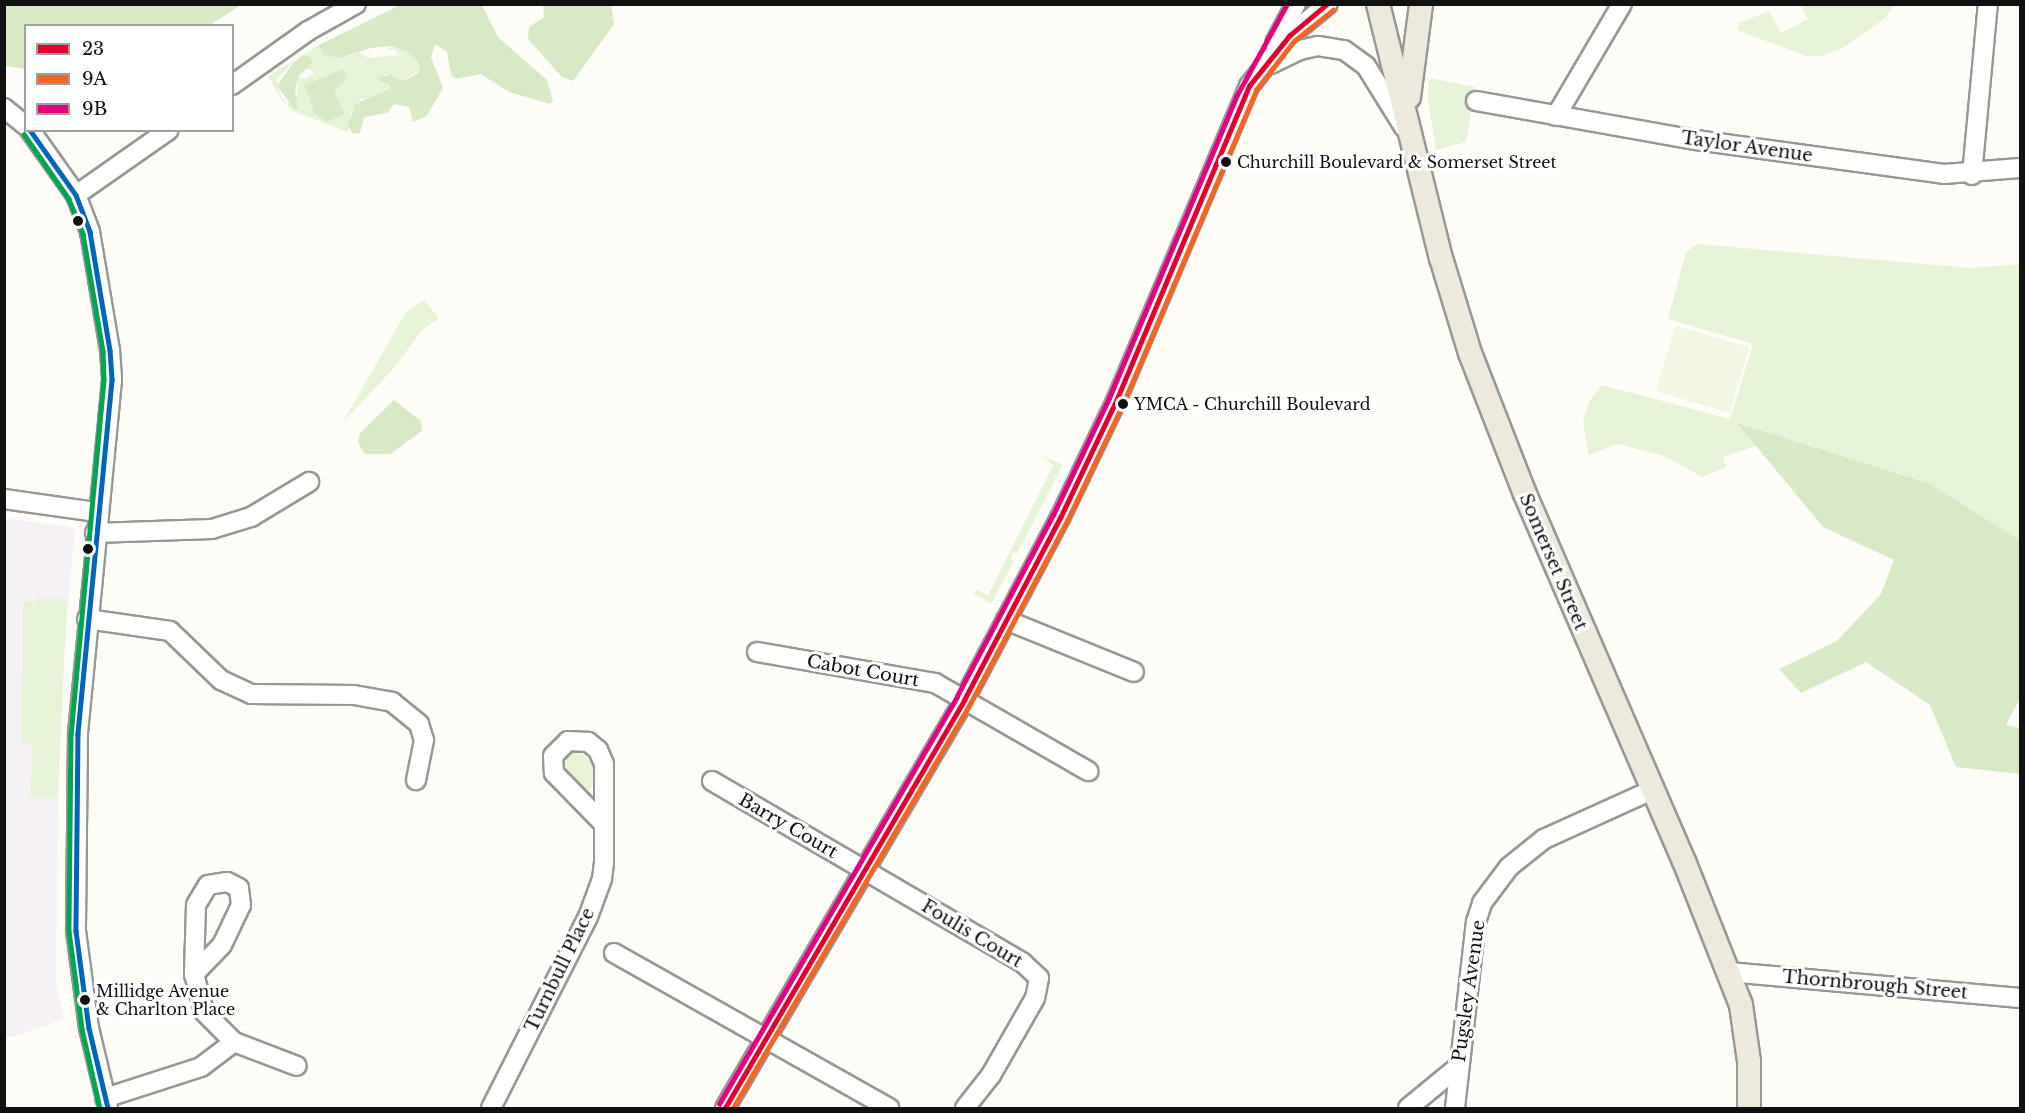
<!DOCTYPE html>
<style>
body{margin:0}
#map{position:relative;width:2025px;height:1113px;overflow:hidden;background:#fdfcf7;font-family:"Libre Baskerville",serif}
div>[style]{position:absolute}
.industrial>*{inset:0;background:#f5f0f3}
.green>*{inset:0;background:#e7f3d7}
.forest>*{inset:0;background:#d8eac5}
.pitch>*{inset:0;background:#f0f6e1}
.roads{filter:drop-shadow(2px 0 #979795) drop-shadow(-2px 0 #979795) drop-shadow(0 2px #979795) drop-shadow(0 -2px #979795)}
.minor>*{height:18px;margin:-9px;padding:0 9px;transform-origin:9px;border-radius:9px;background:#fffffe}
.major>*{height:22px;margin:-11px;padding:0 11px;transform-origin:11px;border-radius:11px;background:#ede9dc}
.bus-1>*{height:4.5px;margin:-2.25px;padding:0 2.25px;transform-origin:2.25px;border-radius:2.25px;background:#e4002b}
.bus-2>*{height:4.5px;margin:-2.25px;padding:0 2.25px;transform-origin:2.25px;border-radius:2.25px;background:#f26522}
.bus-3>*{height:4.5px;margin:-2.25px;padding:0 2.25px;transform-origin:2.25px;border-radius:2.25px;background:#e5007d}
.bus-4>*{height:4.5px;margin:-2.25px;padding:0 2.25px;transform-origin:2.25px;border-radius:2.25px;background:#0065bd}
.bus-5>*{height:4.5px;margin:-2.25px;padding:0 2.25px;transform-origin:2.25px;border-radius:2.25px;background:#00a651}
.dots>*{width:16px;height:16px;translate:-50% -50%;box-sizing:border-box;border:3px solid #fff;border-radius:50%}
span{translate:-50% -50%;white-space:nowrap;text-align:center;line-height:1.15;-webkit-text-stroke:6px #fff;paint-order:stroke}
.bus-label{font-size:16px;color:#111}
.left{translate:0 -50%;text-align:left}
.street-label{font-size:18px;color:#111}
.frame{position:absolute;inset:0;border:6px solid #111;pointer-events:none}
.legend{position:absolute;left:24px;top:24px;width:210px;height:108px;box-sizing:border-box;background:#fff;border:2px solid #a0a0a0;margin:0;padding:8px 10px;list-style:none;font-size:18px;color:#111}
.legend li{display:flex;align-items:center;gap:12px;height:30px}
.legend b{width:30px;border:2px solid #a0a0a0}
</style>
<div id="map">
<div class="industrial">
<div style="clip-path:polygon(4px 518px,75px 528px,59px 705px,56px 984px,64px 1019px,13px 1037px,4px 1037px)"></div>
</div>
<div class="green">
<div style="clip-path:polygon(1801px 5px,1895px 5px,1884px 19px,1841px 49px,1821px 56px,1806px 56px,1737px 30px,1739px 23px,1769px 11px,1781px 33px,1808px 19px)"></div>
<div style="clip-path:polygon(319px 45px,350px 56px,359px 52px,368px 58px,400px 55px,394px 49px,385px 52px,393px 46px,409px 53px,421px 69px,402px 81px,383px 73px,390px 89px,379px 97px,361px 99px,352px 111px,348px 131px,353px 134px,293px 111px,282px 100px,268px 76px,296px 59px,277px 78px,279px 92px,287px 104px,297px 95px,299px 76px,305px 79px,313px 74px,313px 71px,304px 68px,311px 65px,299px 57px)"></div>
<div style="clip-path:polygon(1429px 78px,1475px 87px,1466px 142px,1436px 150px,1428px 98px)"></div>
<div style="clip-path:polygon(1697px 244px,1970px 268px,2020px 264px,2020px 540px,1928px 483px,1738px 424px,1756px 446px,1723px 457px,1726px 467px,1702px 477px,1664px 456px,1618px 444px,1589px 455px,1583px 422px,1590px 400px,1602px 385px,1730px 419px,1753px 344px,1668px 319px,1686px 252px)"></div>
<div style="clip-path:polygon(424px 300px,439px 318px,422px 330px,395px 367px,343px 422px,406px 312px)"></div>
<div style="clip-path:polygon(1043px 456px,1063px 465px,1017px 554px,1013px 552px,1010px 558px,1014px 561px,991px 604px,973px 593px,977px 590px,988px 595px,1053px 466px)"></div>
<div style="clip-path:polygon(36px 598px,67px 599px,58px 798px,30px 797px,33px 744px,21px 744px,23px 602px,35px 602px)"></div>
<div style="clip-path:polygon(571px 752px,579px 752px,592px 762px,594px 783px,590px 790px,580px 787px,563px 771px,563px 760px)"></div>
</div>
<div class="forest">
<div style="clip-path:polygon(4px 5px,5px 4px,241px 5px,210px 25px,26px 26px,25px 69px,5px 66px)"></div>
<div style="clip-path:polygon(400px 5px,482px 5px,498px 37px,547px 80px,553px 101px,550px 104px,509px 92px,481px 74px,456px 79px,451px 75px,447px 52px,435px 44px,431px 57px,443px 88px,427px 116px,413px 122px,409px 107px,394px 104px,387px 113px,364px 117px,360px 133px,353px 134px,348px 126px,355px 104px,390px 89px,389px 85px,379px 81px,379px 77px,391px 75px,403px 81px,418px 73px,420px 66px,409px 53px,393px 46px,371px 48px,339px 58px,324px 55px,319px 45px)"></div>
<div style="clip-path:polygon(543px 5px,611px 5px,614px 24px,573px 81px,562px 77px,528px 39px,529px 27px,544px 17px)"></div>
<div style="clip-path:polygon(304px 55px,311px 58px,312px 63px,299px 76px,295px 91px,298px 108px,295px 110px,277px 86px,293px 63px)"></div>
<div style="clip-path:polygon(343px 69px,347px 78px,334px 92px,344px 113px,327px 122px,314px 113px,305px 85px)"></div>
<div style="clip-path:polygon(394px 400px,421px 421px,422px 431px,390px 454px,365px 454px,358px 443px,360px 433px)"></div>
<div style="clip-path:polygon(1737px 423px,1928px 483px,2020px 540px,2020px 698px,2006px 725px,2020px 728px,2020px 774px,1956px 767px,1930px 705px,1866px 662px,1801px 693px,1779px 669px,1837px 641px,1881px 594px,1894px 560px,1823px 527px)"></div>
</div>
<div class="pitch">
<div style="clip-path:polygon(1675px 326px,1749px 347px,1730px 413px,1656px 391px)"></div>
</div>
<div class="roads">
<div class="minor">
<div style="left:1275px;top:43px;width:44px;rotate:-61.7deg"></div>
<div style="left:1271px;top:64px;width:32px;rotate:-26deg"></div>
<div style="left:1300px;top:50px;width:18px;rotate:-13deg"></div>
<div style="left:1318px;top:46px;width:26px;rotate:9deg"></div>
<div style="left:1344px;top:50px;width:27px;rotate:36deg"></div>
<div style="left:1366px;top:66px;width:72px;rotate:58.1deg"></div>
<div style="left:232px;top:85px;width:93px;rotate:-35.4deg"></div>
<div style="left:308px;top:31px;width:55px;rotate:-29.4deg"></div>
<div style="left:1476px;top:101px;width:223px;rotate:10.1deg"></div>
<div style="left:1696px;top:140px;width:250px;rotate:7.8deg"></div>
<div style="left:1944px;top:174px;width:76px;rotate:-4.5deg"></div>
<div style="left:4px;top:108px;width:28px;rotate:39deg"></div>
<div style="left:1556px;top:116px;width:130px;rotate:-59.5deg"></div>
<div style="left:30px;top:130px;width:80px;rotate:54.7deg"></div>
<div style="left:76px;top:195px;width:40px;rotate:69deg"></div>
<div style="left:90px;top:232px;width:120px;rotate:80.4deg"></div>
<div style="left:110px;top:350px;width:30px;rotate:86deg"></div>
<div style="left:112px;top:380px;width:356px;rotate:95.5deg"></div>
<div style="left:78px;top:734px;width:197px;rotate:90.6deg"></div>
<div style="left:76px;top:931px;width:98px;rotate:82.4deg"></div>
<div style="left:89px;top:1028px;width:82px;rotate:76.6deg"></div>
<div style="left:1972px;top:175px;width:172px;rotate:-84.7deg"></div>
<div style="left:76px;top:195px;width:113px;rotate:-35deg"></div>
<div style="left:4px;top:499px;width:94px;rotate:8deg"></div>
<div style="left:95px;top:533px;width:117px;rotate:-2deg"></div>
<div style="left:212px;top:529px;width:41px;rotate:-17.1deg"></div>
<div style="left:251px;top:517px;width:68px;rotate:-31.1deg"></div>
<div style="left:87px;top:619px;width:84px;rotate:8.2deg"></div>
<div style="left:170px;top:631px;width:71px;rotate:43.9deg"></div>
<div style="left:221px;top:680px;width:33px;rotate:25deg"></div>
<div style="left:251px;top:694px;width:103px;rotate:0.6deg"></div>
<div style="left:354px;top:695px;width:39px;rotate:10deg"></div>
<div style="left:392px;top:702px;width:35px;rotate:39deg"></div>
<div style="left:419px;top:724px;width:17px;rotate:73deg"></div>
<div style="left:424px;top:740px;width:41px;rotate:101.3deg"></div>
<div style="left:1006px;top:620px;width:138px;rotate:22.1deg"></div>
<div style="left:757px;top:652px;width:181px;rotate:9.9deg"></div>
<div style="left:935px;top:683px;width:177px;rotate:29.9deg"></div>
<div style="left:712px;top:781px;width:360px;rotate:30.3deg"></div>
<div style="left:1023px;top:963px;width:22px;rotate:43deg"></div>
<div style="left:1039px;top:978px;width:20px;rotate:101deg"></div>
<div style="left:1035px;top:998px;width:89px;rotate:119.7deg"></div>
<div style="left:991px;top:1075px;width:42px;rotate:128.2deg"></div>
<div style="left:614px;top:953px;width:316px;rotate:29.4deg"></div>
<div style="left:1729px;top:972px;width:292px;rotate:5.1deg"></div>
<div style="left:194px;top:974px;width:40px;rotate:-46deg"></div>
<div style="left:222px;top:945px;width:44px;rotate:-64.6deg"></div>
<div style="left:241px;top:905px;width:17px;rotate:-97deg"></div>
<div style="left:239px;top:888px;width:13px;rotate:-153deg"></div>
<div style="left:227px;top:882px;width:19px;rotate:171deg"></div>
<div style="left:208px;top:885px;width:23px;rotate:121deg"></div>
<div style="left:196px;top:905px;width:69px;rotate:91.7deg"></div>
<div style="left:194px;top:974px;width:39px;rotate:75deg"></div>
<div style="left:204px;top:1012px;width:42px;rotate:45deg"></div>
<div style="left:234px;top:1042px;width:67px;rotate:20.9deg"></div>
<div style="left:105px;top:1098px;width:101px;rotate:-17.9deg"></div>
<div style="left:201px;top:1067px;width:41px;rotate:-37.1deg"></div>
<div style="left:491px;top:1108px;width:214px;rotate:-63.1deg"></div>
<div style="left:588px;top:917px;width:40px;rotate:-69.8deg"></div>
<div style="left:602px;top:879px;width:17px;rotate:-83deg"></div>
<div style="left:604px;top:862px;width:98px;rotate:-90deg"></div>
<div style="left:604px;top:764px;width:15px;rotate:-113deg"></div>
<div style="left:598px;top:750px;width:13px;rotate:-141deg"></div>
<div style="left:588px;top:742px;width:20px;rotate:-177deg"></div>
<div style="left:568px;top:741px;width:21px;rotate:135deg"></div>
<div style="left:553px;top:756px;width:17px;rotate:87deg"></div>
<div style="left:554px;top:773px;width:71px;rotate:45.6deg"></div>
<div style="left:725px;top:1108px;width:473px;rotate:-59.6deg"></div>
<div style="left:964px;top:700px;width:206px;rotate:-62.2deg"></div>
<div style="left:1060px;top:518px;width:130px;rotate:-64.4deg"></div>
<div style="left:1116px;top:401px;width:342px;rotate:-67.1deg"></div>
<div style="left:1249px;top:86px;width:64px;rotate:-51.3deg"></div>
<div style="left:1289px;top:36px;width:50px;rotate:-39.4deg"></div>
<div style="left:1408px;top:1108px;width:65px;rotate:-39.4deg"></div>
<div style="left:1455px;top:1108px;width:187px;rotate:-83.6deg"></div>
<div style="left:1476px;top:922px;width:20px;rotate:-72deg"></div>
<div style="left:1482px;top:903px;width:45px;rotate:-53.1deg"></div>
<div style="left:1509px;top:867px;width:45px;rotate:-38.7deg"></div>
<div style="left:1544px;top:839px;width:119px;rotate:-24.4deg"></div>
</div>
<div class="major">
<div style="left:1378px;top:4px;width:262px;rotate:76.1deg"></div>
<div style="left:1441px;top:258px;width:99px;rotate:73deg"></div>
<div style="left:1470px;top:353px;width:151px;rotate:68.7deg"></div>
<div style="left:1525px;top:494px;width:400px;rotate:66.6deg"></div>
<div style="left:1684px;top:861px;width:155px;rotate:68.4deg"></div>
<div style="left:1741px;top:1005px;width:57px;rotate:81.9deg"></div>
<div style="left:1749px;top:1061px;width:47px;rotate:90deg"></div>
<div style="left:1409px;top:97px;width:94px;rotate:-82.6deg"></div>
</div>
</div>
<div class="bus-1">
<div style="left:725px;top:1108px;width:473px;rotate:-59.6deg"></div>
<div style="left:964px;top:700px;width:206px;rotate:-62.2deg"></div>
<div style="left:1060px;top:518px;width:130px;rotate:-64.4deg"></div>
<div style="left:1116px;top:401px;width:342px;rotate:-67.1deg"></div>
<div style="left:1249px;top:86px;width:64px;rotate:-51.3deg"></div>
<div style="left:1289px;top:36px;width:50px;rotate:-40.1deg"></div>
</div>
<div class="bus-2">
<div style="left:733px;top:1108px;width:468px;rotate:-59.6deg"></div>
<div style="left:970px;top:704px;width:207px;rotate:-62.1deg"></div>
<div style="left:1067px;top:521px;width:130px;rotate:-64.4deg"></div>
<div style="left:1123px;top:404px;width:341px;rotate:-67deg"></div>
<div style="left:1256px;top:90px;width:62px;rotate:-52.2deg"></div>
<div style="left:1294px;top:41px;width:50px;rotate:-38.5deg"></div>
</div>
<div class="bus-3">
<div style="left:719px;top:1104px;width:472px;rotate:-59.7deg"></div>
<div style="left:957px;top:696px;width:205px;rotate:-62.1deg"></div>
<div style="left:1053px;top:515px;width:130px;rotate:-64.4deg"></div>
<div style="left:1109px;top:398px;width:329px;rotate:-67.1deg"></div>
<div style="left:1237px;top:95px;width:104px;rotate:-61.2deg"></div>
</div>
<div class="bus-4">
<div style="left:30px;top:130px;width:80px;rotate:54.7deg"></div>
<div style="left:76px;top:195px;width:40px;rotate:69deg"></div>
<div style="left:90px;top:232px;width:120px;rotate:80.4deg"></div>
<div style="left:110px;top:350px;width:30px;rotate:86deg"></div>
<div style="left:112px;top:380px;width:356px;rotate:95.5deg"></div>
<div style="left:78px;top:734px;width:197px;rotate:90.6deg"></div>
<div style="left:76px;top:931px;width:98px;rotate:82.4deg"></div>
<div style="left:89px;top:1028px;width:82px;rotate:76.6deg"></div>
</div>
<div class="bus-5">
<div style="left:24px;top:134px;width:79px;rotate:55.3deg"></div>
<div style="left:69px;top:199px;width:38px;rotate:68deg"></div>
<div style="left:83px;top:234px;width:119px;rotate:80.3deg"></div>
<div style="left:103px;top:351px;width:29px;rotate:88deg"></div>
<div style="left:104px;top:380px;width:355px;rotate:95.3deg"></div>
<div style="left:71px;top:733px;width:198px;rotate:90.6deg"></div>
<div style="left:69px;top:931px;width:99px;rotate:82.4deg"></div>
<div style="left:82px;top:1029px;width:81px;rotate:77.2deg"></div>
</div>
<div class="dots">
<div style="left:1226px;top:162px;background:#111"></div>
<div style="left:78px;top:221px;background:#111"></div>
<div style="left:1123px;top:404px;background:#111"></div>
<div style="left:88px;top:549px;background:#111"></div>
<div style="left:85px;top:1000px;background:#111"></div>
</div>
<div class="bus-label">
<span class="left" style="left:1237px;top:162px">Churchill Boulevard &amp; Somerset Street</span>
<span class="left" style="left:1134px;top:404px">YMCA - Churchill Boulevard</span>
<span class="left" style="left:96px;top:1000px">Millidge Avenue<br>&amp; Charlton Place</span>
</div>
<div class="street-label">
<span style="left:1747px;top:147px;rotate:8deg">Taylor Avenue</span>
<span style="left:1553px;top:562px;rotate:67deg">Somerset Street</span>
<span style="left:863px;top:671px;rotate:10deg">Cabot Court</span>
<span style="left:788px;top:826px;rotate:30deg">Barry Court</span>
<span style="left:972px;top:934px;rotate:31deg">Foulis Court</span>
<span style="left:560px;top:970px;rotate:-64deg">Turnbull Place</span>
<span style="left:1875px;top:985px;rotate:5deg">Thornbrough Street</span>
<span style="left:1469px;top:991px;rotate:-82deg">Pugsley Avenue</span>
</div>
<div class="frame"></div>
<ul class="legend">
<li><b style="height:8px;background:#e4002b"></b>23</li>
<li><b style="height:8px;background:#f26522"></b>9A</li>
<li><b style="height:8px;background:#e5007d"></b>9B</li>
</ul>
</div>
